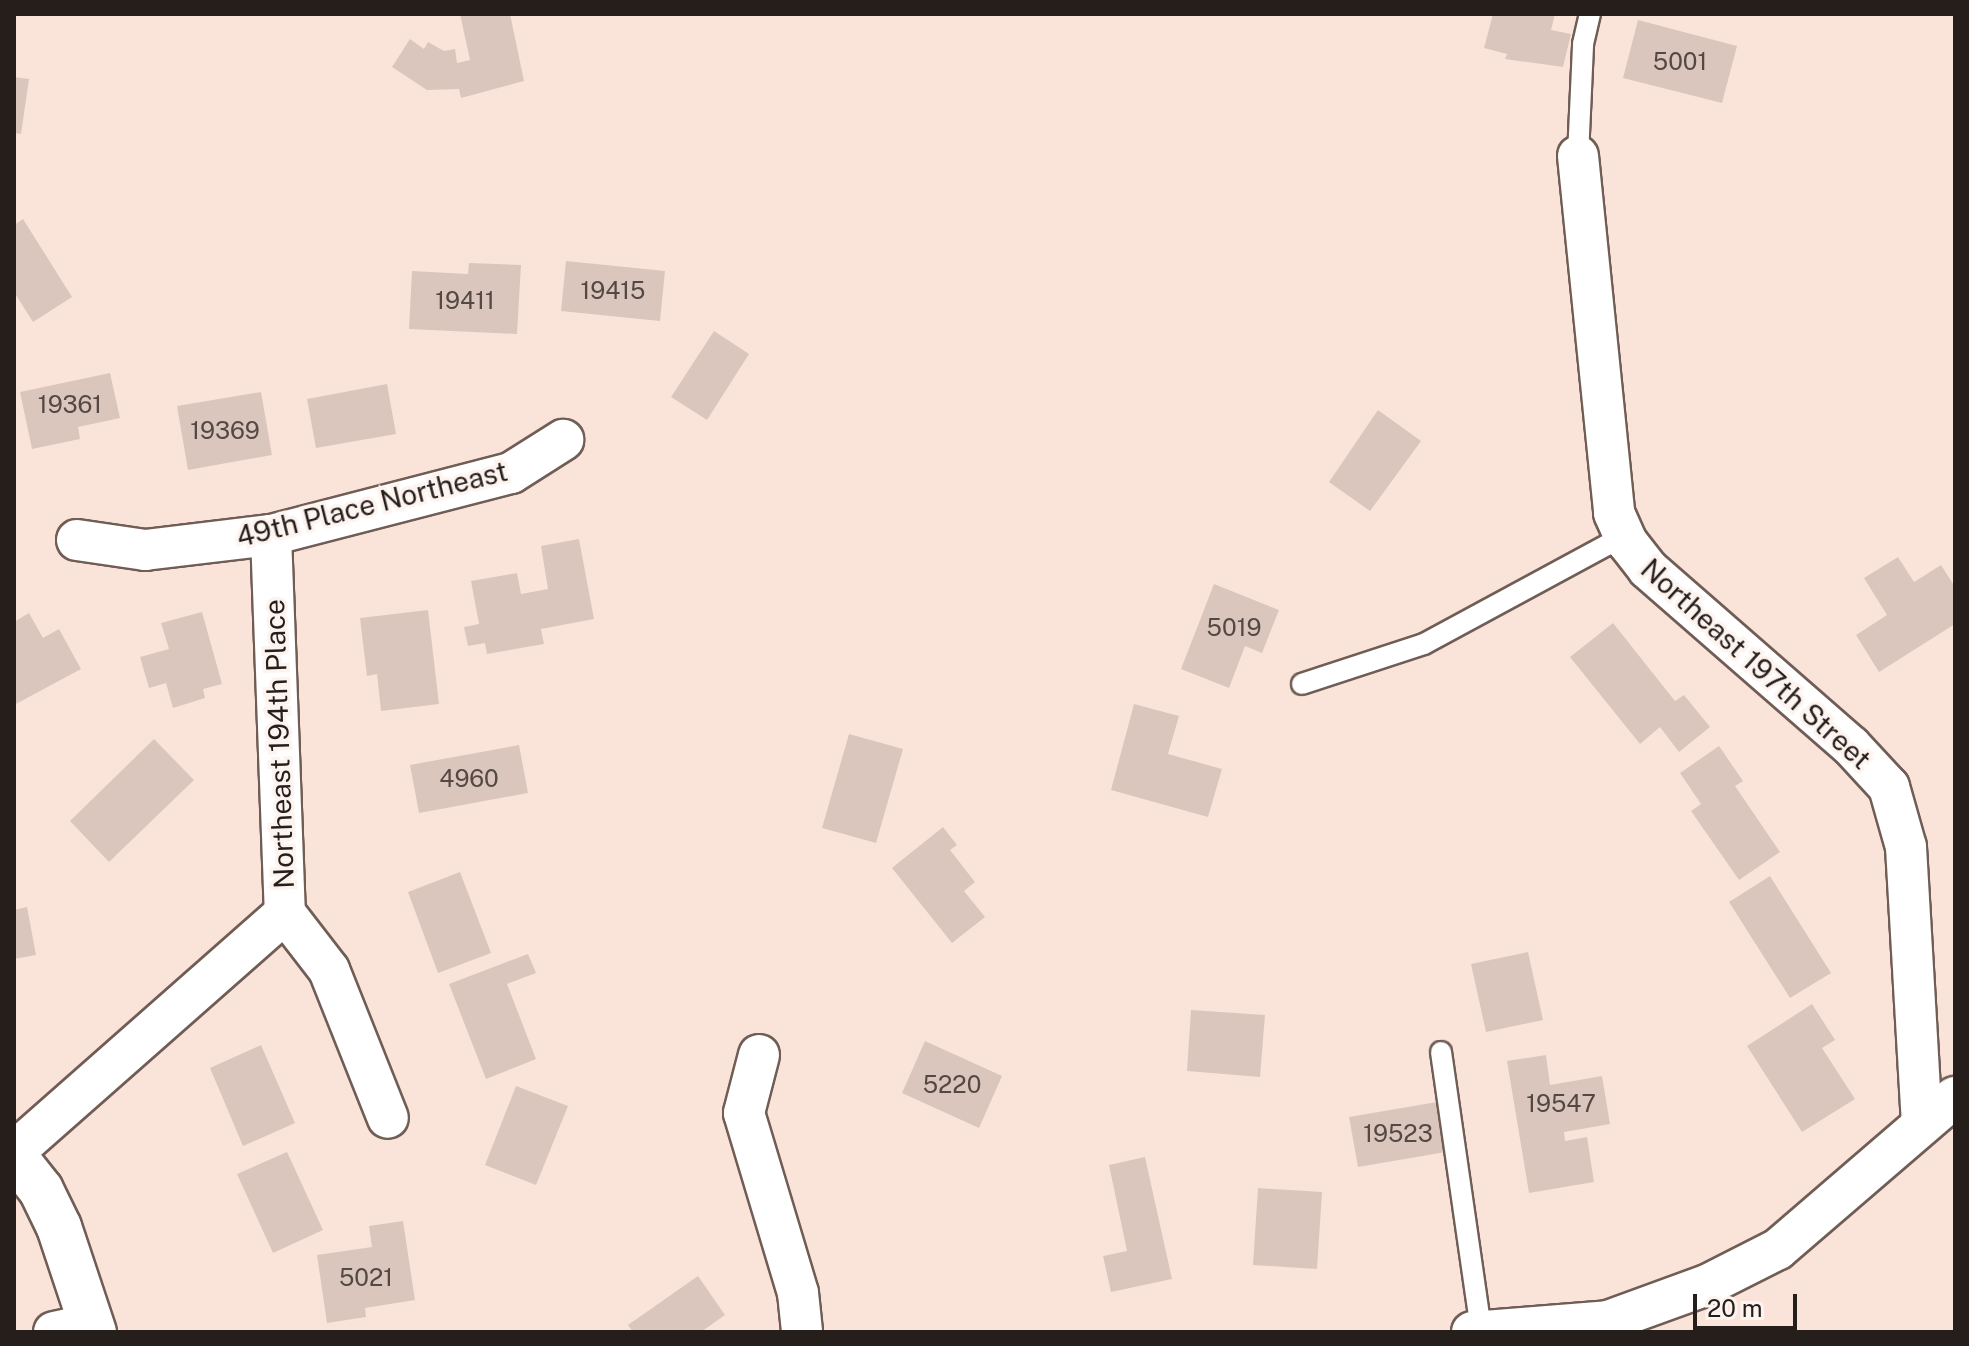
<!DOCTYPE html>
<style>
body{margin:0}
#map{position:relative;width:1969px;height:1346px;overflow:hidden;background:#fae4da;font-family:"Public Sans",sans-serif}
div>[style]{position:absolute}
.building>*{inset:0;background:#dbc6bd}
.roads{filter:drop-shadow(2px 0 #705d55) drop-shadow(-2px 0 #705d55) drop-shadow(0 2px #705d55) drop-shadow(0 -2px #705d55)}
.lane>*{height:20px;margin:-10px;padding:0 10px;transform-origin:10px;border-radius:10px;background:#fff}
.street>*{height:40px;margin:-20px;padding:0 20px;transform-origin:20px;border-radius:20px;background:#fff}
.secondary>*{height:44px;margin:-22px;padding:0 22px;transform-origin:22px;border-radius:22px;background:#fff}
span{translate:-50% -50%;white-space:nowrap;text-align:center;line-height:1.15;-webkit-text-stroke:7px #fdf4f0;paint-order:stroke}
.number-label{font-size:24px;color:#534844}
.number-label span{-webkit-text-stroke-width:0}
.street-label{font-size:28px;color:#261e1b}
.frame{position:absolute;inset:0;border:16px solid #261e1b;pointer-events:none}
.scale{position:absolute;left:1693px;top:1294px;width:104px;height:36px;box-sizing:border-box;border:4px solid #261e1b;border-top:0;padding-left:10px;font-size:24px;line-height:28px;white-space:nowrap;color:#261e1b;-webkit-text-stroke:6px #fdf4f0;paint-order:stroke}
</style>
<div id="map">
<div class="building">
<div style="clip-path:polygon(460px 14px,510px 14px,524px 81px,461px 98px,459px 89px,427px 90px,392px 67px,410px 39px,424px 49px,428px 42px,444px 51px,455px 49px,457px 63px,470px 60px)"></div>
<div style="clip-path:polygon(1493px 14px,1555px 14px,1551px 30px,1571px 34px,1563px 67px,1505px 59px,1507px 54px,1484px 48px)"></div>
<div style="clip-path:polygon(1638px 20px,1737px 46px,1722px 103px,1623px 78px)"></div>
<div style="clip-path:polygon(14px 77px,29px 79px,21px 134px,14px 133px)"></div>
<div style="clip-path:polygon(23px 219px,72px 297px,33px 322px,14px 292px,14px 225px)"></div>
<div style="clip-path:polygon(566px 261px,665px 271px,660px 321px,561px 311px)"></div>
<div style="clip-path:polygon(469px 263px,521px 265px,517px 334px,409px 329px,412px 271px,468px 274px)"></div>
<div style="clip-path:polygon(714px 331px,749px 354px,707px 420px,671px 397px)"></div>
<div style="clip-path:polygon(110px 373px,120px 418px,78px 427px,80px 439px,32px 449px,20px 392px)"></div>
<div style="clip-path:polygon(387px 384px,396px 434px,316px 448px,307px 399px)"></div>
<div style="clip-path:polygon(261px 392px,272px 455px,188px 470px,177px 406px)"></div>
<div style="clip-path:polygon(1378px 410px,1421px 441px,1370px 511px,1329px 482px)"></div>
<div style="clip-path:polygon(579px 539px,594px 619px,541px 629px,544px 644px,487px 654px,485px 643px,468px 646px,464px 627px,479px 624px,471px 581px,517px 573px,521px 594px,548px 589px,541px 546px)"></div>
<div style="clip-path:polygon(1898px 557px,1914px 582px,1941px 565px,1955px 587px,1955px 624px,1879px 672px,1856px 635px,1887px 615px,1864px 578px)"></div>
<div style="clip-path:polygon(1214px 584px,1279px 610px,1262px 653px,1245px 646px,1229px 688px,1181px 669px)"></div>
<div style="clip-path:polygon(428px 610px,439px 704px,381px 711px,377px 674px,367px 676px,360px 618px)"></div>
<div style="clip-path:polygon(202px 612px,222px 684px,203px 689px,205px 698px,173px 708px,166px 683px,149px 688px,140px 657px,169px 649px,161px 623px)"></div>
<div style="clip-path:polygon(29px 613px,43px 638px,59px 629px,81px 669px,14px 705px,14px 622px)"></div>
<div style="clip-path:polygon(1613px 623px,1675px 701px,1684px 695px,1710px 727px,1679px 752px,1660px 727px,1640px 744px,1570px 657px)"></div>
<div style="clip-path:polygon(1134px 704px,1179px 716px,1168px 754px,1222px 769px,1208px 817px,1111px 790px)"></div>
<div style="clip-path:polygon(849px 734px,903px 749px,876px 843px,822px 828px)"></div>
<div style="clip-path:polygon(154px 739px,194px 780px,109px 862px,70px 821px)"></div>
<div style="clip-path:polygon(519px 745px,528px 793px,419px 813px,410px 765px)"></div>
<div style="clip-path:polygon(1719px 746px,1743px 781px,1735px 786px,1780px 852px,1739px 880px,1691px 811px,1701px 804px,1680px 773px)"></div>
<div style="clip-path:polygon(943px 827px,957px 845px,950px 850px,975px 882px,964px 891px,985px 917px,952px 943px,892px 868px)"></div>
<div style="clip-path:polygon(460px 872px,491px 953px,438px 973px,408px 892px)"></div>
<div style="clip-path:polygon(1770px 876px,1831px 973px,1790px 998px,1729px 902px)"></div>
<div style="clip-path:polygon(27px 907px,36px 955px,14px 959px,14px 910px)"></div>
<div style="clip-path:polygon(1528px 952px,1543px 1020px,1486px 1032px,1471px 964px)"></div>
<div style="clip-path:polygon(528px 954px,536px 973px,507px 984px,536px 1059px,486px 1079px,449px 984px)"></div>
<div style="clip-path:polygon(1812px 1004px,1835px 1040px,1822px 1048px,1855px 1099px,1802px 1132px,1747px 1046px)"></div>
<div style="clip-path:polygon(1191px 1010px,1265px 1015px,1260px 1077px,1187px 1071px)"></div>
<div style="clip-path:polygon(925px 1041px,1002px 1076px,979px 1128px,902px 1093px)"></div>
<div style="clip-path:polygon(261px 1045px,295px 1123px,243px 1146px,210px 1068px)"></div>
<div style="clip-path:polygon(1546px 1055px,1550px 1085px,1602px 1076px,1610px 1124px,1564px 1132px,1565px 1141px,1587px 1137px,1594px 1182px,1529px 1193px,1507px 1061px)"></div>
<div style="clip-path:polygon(516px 1086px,568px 1106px,536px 1185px,485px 1165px)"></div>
<div style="clip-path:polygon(1437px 1102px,1446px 1152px,1358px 1167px,1349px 1117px)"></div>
<div style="clip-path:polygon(287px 1152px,323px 1230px,273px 1253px,237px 1174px)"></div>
<div style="clip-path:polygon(1145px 1157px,1172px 1279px,1111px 1292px,1103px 1256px,1127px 1251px,1109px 1165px)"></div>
<div style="clip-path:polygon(1258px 1188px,1322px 1192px,1317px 1269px,1253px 1265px)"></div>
<div style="clip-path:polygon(403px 1221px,415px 1300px,365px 1308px,366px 1317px,327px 1323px,317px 1255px,372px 1247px,369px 1226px)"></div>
<div style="clip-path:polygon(698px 1276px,725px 1315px,701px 1332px,633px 1332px,628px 1325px)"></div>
</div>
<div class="roads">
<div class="lane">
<div style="left:1578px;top:156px;width:112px;rotate:-87.4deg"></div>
<div style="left:1583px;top:44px;width:31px;rotate:-77deg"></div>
<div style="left:1302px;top:684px;width:128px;rotate:-18.2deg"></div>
<div style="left:1424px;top:644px;width:227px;rotate:-28.4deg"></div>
<div style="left:1441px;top:1052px;width:282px;rotate:81.8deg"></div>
</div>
<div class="street">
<div style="left:1578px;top:156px;width:359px;rotate:84.2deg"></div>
<div style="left:1614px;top:513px;width:32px;rotate:66deg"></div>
<div style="left:1627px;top:542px;width:34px;rotate:52deg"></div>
<div style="left:1648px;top:569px;width:269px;rotate:41.1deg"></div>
<div style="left:1851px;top:746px;width:56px;rotate:47.2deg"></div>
<div style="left:1889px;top:787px;width:62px;rotate:74.2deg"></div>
<div style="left:1906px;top:847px;width:276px;rotate:86.7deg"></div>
<div style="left:271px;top:535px;width:378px;rotate:87.9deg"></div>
<div style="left:285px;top:913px;width:72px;rotate:52.3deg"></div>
<div style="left:329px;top:970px;width:159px;rotate:68.3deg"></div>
<div style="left:77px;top:540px;width:69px;rotate:8.4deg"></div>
<div style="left:145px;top:550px;width:127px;rotate:-6.8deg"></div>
<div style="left:271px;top:535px;width:248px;rotate:-14.5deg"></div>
<div style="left:511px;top:473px;width:62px;rotate:-32.4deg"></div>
<div style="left:759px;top:1055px;width:60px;rotate:104.5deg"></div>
<div style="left:744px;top:1113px;width:188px;rotate:73.3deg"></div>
<div style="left:798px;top:1293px;width:39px;rotate:84deg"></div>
<div style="left:14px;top:1152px;width:361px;rotate:-41.4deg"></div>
<div style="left:54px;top:1332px;width:39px;rotate:-12deg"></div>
<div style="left:1472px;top:1332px;width:136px;rotate:-4.6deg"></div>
<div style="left:1608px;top:1321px;width:105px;rotate:-20deg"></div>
<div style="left:1707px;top:1285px;width:80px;rotate:-26.9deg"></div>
<div style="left:1778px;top:1249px;width:233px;rotate:-40.7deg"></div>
</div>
<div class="secondary">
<div style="left:14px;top:1156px;width:43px;rotate:51.5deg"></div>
<div style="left:41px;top:1190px;width:41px;rotate:64.1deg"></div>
<div style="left:59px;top:1227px;width:111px;rotate:71.6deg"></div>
</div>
</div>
<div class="number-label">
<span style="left:1680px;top:62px">5001</span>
<span style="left:613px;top:291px">19415</span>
<span style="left:465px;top:301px">19411</span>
<span style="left:70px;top:405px">19361</span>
<span style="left:225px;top:431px">19369</span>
<span style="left:1234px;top:628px">5019</span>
<span style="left:469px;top:779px">4960</span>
<span style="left:952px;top:1085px">5220</span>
<span style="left:1561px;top:1104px">19547</span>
<span style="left:1398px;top:1134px">19523</span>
<span style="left:366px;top:1278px">5021</span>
</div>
<div class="street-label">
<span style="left:372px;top:504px;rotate:-14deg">49th Place Northeast</span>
<span style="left:1756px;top:664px;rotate:42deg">Northeast 197th Street</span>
<span style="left:279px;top:744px;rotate:-92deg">Northeast 194th Place</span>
</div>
<div class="frame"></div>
<div class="scale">20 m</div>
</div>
